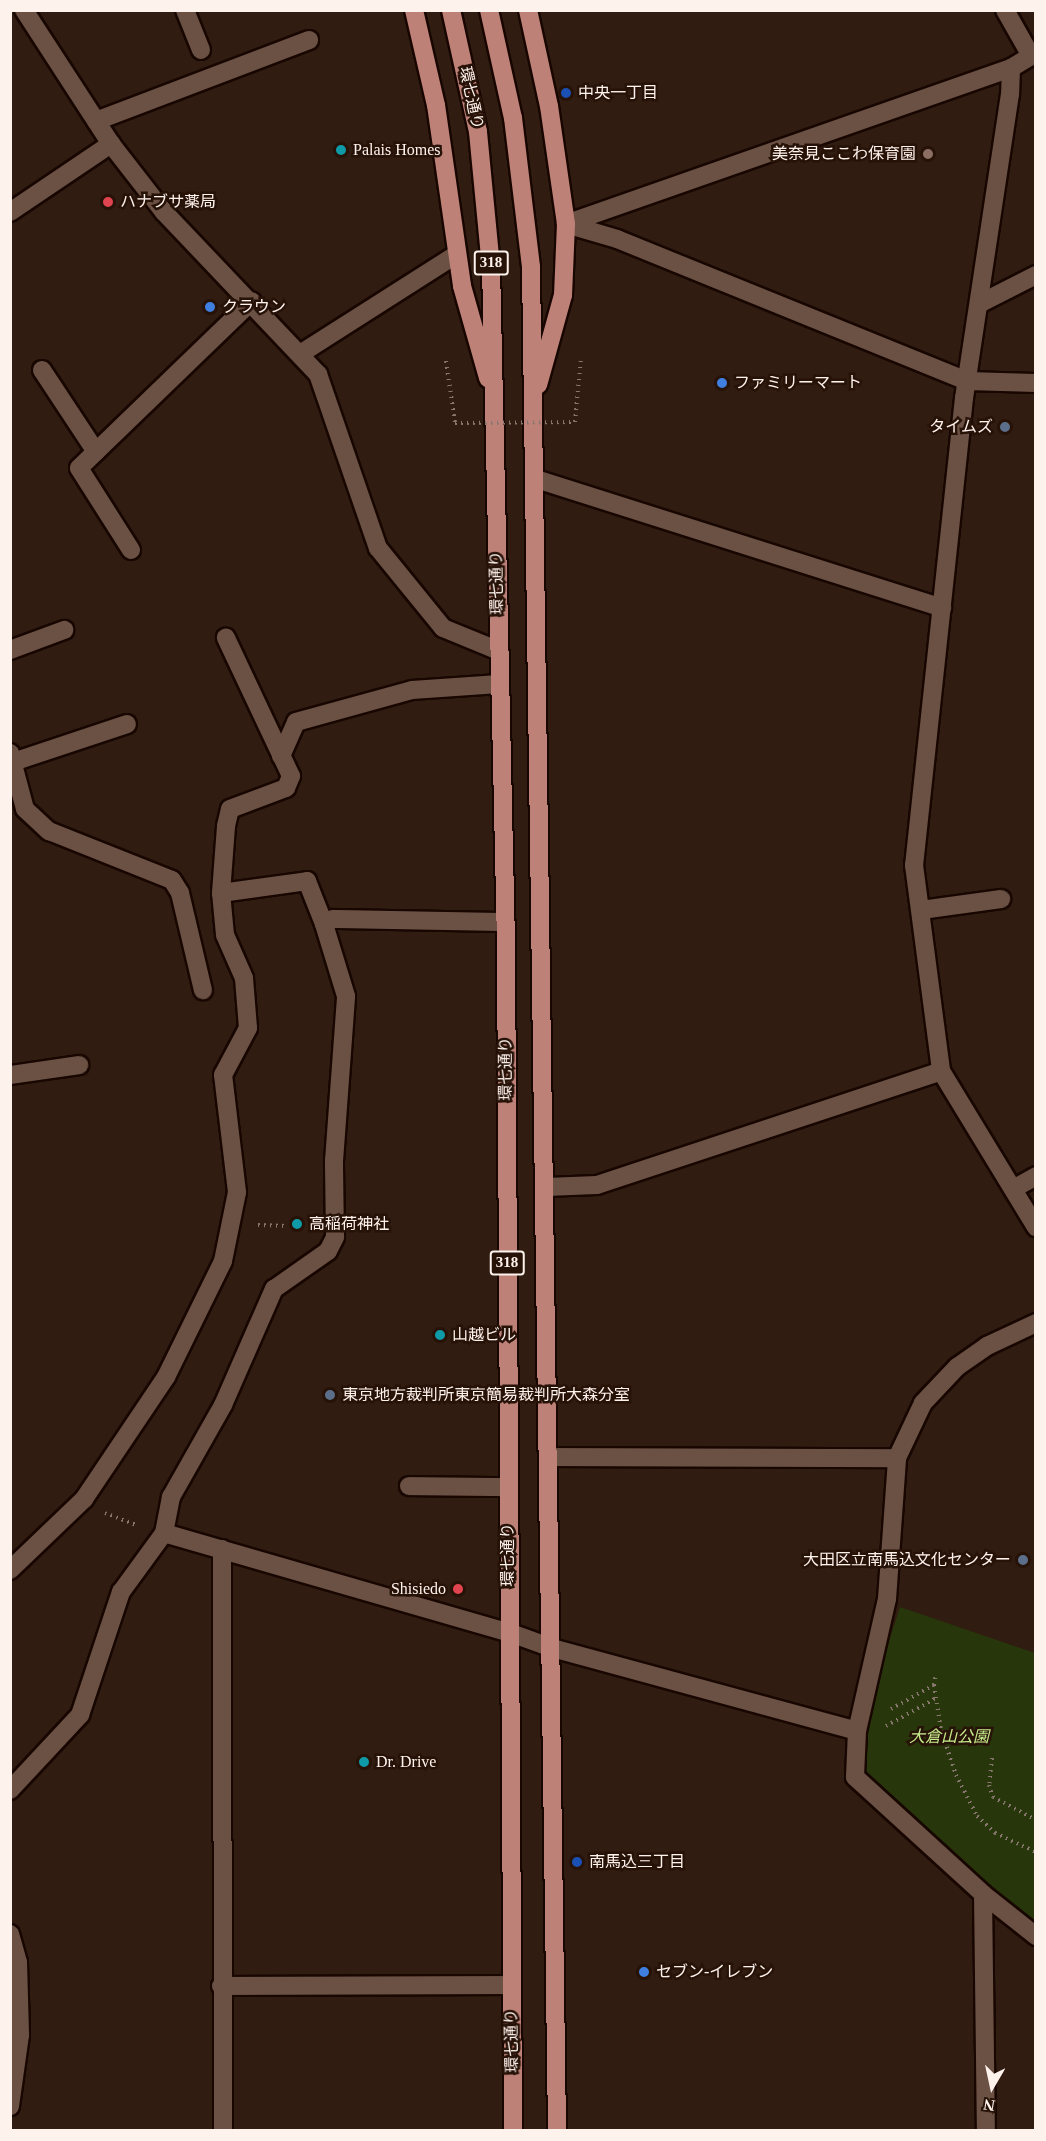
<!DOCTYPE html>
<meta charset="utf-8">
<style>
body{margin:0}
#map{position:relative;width:1046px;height:2141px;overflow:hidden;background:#311c11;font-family:"Times New Roman","Noto Sans JP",serif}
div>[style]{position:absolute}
.green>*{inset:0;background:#27360b}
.path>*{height:4px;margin-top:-2px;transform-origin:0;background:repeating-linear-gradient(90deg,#88776e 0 1.5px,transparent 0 6px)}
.roads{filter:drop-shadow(2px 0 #180600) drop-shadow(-2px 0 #180600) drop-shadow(0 2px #180600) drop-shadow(0 -2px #180600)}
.minor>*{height:18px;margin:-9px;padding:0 9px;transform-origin:9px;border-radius:9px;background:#6a5144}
.major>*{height:18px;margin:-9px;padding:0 9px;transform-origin:9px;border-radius:9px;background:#be8178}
.path-bridge>*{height:4px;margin-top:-2px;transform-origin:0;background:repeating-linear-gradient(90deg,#88776e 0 1.5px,transparent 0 6px)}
.dots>*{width:16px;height:16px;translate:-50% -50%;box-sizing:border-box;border:3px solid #271208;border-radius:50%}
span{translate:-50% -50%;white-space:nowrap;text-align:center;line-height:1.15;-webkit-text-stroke:5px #271208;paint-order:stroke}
.shield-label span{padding:2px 4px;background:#271208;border:2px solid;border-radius:4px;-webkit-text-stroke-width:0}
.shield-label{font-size:15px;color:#fef2ec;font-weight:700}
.poi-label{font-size:16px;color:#fef2ec}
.left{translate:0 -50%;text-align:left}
.right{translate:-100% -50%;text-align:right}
.street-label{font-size:16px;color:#fef2ec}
.park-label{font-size:16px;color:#c5eb8a;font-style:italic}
.frame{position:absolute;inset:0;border:12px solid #fef2ec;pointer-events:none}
.north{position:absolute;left:962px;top:2057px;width:60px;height:60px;-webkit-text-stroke:4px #271208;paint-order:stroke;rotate:189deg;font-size:16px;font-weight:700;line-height:24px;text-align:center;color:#fef2ec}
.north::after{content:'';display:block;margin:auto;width:21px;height:27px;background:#fef2ec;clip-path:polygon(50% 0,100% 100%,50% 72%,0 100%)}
</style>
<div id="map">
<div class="green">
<div style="clip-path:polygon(900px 1607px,1035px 1653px,1035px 1923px,987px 1888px,861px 1775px,864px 1719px)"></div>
</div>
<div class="path">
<div style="left:446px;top:361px;width:63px;rotate:81.7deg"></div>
<div style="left:575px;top:422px;width:64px;rotate:-84.6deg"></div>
<div style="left:258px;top:1225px;width:29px;rotate:2deg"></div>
<div style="left:105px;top:1513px;width:34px;rotate:21deg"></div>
<div style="left:934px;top:1685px;width:11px;rotate:-80deg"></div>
<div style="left:891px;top:1709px;width:49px;rotate:-29.2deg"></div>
<div style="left:934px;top:1685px;width:46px;rotate:81.2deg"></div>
<div style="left:941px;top:1730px;width:47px;rotate:71.6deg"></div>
<div style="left:956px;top:1775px;width:46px;rotate:62.9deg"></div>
<div style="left:977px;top:1816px;width:25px;rotate:43deg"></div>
<div style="left:995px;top:1833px;width:45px;rotate:24.9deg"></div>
<div style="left:886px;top:1726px;width:57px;rotate:-29.2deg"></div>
<div style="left:992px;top:1758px;width:27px;rotate:96deg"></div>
<div style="left:989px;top:1785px;width:13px;rotate:72deg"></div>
<div style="left:993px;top:1797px;width:49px;rotate:28.1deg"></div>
</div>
<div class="roads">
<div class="minor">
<div style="left:24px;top:10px;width:160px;rotate:57deg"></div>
<div style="left:111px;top:144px;width:86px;rotate:52.1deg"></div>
<div style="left:164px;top:212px;width:224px;rotate:46.5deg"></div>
<div style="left:318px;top:374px;width:184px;rotate:71deg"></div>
<div style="left:378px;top:548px;width:103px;rotate:50.9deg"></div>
<div style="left:443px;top:628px;width:61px;rotate:22.3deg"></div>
<div style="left:185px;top:10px;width:43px;rotate:68.2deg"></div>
<div style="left:1005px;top:10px;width:53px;rotate:60.5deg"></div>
<div style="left:1036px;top:53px;width:29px;rotate:149deg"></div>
<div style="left:1011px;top:68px;width:472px;rotate:160.7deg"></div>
<div style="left:566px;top:224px;width:53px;rotate:16.4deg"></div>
<div style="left:617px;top:239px;width:378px;rotate:22.1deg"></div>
<div style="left:967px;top:381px;width:69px;rotate:1.7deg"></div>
<div style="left:1011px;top:68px;width:26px;rotate:92deg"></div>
<div style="left:1010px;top:94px;width:307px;rotate:98.6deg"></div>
<div style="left:964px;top:398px;width:470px;rotate:96.1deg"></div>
<div style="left:914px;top:865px;width:208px;rotate:82.5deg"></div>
<div style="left:941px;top:1071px;width:183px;rotate:58.7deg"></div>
<div style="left:96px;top:121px;width:228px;rotate:-20.8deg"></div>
<div style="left:10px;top:212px;width:122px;rotate:-34deg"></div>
<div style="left:979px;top:304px;width:64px;rotate:-27deg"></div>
<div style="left:300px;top:354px;width:186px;rotate:-32.5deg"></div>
<div style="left:42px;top:370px;width:98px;rotate:56.6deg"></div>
<div style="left:536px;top:479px;width:426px;rotate:17.6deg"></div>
<div style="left:131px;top:550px;width:97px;rotate:-122.4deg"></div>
<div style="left:79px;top:468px;width:240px;rotate:-44deg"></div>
<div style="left:10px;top:650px;width:58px;rotate:-20.3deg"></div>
<div style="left:10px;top:753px;width:58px;rotate:75deg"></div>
<div style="left:25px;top:809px;width:33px;rotate:43deg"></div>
<div style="left:49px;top:831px;width:132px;rotate:21.7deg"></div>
<div style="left:172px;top:880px;width:15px;rotate:58deg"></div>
<div style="left:180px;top:893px;width:100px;rotate:76.7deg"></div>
<div style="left:281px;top:756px;width:37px;rotate:-66deg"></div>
<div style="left:296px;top:722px;width:120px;rotate:-15.4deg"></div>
<div style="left:412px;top:690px;width:87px;rotate:-3.9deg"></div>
<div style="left:13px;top:762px;width:120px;rotate:-18.4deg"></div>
<div style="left:221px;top:893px;width:87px;rotate:-7.9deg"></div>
<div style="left:307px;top:881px;width:46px;rotate:68.4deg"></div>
<div style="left:921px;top:910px;width:81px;rotate:-7.8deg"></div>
<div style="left:10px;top:1075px;width:70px;rotate:-8.2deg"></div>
<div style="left:546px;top:1187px;width:51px;rotate:-2.2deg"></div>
<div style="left:597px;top:1185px;width:362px;rotate:-18.3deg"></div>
<div style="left:1013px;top:1189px;width:26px;rotate:-29deg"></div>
<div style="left:549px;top:1457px;width:348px;rotate:0.2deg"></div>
<div style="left:409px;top:1486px;width:99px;rotate:0.6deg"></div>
<div style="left:164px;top:1533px;width:358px;rotate:16.1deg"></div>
<div style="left:508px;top:1632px;width:47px;rotate:20deg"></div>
<div style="left:552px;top:1648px;width:316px;rotate:15.2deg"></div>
<div style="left:857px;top:1731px;width:46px;rotate:92.5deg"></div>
<div style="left:855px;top:1777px;width:173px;rotate:42.4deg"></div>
<div style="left:983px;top:1894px;width:68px;rotate:38.4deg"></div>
<div style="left:222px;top:1549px;width:581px;rotate:89.9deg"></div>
<div style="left:10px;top:1570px;width:103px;rotate:-43.8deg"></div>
<div style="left:84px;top:1499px;width:147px;rotate:-56.1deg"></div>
<div style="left:166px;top:1377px;width:129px;rotate:-63.8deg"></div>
<div style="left:223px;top:1261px;width:70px;rotate:-78.5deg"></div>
<div style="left:237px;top:1192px;width:118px;rotate:-96.8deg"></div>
<div style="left:223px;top:1075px;width:53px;rotate:-62deg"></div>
<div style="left:248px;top:1028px;width:50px;rotate:-94.6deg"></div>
<div style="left:244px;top:978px;width:47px;rotate:-113.8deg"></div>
<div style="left:225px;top:935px;width:42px;rotate:-95.4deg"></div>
<div style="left:221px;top:893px;width:67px;rotate:-85.7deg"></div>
<div style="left:226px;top:826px;width:17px;rotate:-77deg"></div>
<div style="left:230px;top:809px;width:60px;rotate:-20.6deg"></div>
<div style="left:286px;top:788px;width:13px;rotate:-67deg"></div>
<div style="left:291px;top:776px;width:153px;rotate:-115.2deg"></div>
<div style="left:857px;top:1731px;width:135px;rotate:-77.2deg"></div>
<div style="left:887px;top:1599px;width:141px;rotate:-85.9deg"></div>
<div style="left:897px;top:1458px;width:61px;rotate:-64.7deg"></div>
<div style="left:923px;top:1403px;width:50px;rotate:-46.6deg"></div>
<div style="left:957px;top:1367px;width:37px;rotate:-35deg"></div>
<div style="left:987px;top:1346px;width:54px;rotate:-25.1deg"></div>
<div style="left:10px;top:1790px;width:103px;rotate:-47deg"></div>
<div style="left:80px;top:1715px;width:130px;rotate:-71.6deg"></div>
<div style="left:121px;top:1592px;width:73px;rotate:-53.9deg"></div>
<div style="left:164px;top:1533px;width:37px;rotate:-79deg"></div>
<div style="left:171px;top:1497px;width:106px;rotate:-60.5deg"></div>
<div style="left:223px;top:1405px;width:127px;rotate:-66.3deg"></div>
<div style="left:274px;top:1289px;width:66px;rotate:-35.1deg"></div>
<div style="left:328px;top:1251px;width:16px;rotate:-63deg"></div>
<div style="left:335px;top:1237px;width:76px;rotate:-90.8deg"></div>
<div style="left:334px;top:1161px;width:165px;rotate:-85.8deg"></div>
<div style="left:346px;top:996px;width:75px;rotate:-107deg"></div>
<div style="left:324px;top:924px;width:10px;rotate:-29deg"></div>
<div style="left:333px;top:919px;width:172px;rotate:1deg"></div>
<div style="left:983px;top:1894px;width:236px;rotate:89.3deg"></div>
<div style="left:10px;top:1934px;width:29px;rotate:74deg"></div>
<div style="left:18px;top:1962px;width:73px;rotate:88.4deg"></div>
<div style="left:20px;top:2035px;width:72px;rotate:98deg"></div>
<div style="left:221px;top:1986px;width:290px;rotate:-0.2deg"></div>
</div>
<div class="major">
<div style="left:414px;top:10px;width:98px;rotate:77deg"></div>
<div style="left:436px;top:105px;width:183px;rotate:81.8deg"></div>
<div style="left:462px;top:286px;width:96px;rotate:74.2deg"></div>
<div style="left:451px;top:10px;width:125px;rotate:77.5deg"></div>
<div style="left:478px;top:132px;width:135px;rotate:84.5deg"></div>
<div style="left:491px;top:266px;width:677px;rotate:88.73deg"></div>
<div style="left:506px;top:943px;width:1187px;rotate:89.66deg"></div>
<div style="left:489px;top:10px;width:111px;rotate:77.5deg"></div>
<div style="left:513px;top:118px;width:150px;rotate:83.1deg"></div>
<div style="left:531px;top:267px;width:1863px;rotate:89.2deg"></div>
<div style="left:528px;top:10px;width:98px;rotate:77.7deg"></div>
<div style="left:549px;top:106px;width:119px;rotate:81.8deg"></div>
<div style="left:566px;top:224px;width:71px;rotate:92.4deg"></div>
<div style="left:563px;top:295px;width:93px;rotate:105.5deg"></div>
</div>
</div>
<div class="path-bridge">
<div style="left:455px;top:423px;width:120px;rotate:-0.5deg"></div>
</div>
<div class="dots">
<div style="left:566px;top:93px;background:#1a4fb4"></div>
<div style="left:341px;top:150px;background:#0f9aa8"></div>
<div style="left:928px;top:154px;background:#8d6e63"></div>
<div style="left:108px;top:202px;background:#e0444e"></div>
<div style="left:210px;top:307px;background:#3f7fe0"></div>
<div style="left:722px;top:383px;background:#3f7fe0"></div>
<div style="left:1005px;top:427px;background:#5c6f8a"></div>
<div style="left:297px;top:1224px;background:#0f9aa8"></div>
<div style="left:440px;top:1335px;background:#0f9aa8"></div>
<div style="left:330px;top:1395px;background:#5c6f8a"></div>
<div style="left:1023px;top:1560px;background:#5c6f8a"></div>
<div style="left:458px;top:1589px;background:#e0444e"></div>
<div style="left:364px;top:1762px;background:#0f9aa8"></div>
<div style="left:577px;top:1862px;background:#1a4fb4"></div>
<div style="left:644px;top:1972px;background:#3f7fe0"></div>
</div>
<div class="shield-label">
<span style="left:491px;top:263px">318</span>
<span style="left:507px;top:1263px">318</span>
</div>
<div class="poi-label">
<span class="left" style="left:578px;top:93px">中央一丁目</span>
<span class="left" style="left:353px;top:150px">Palais Homes</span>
<span class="right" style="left:916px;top:154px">美奈見ここわ保育園</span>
<span class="left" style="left:120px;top:202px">ハナブサ薬局</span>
<span class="left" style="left:222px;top:307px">クラウン</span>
<span class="left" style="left:734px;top:383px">ファミリーマート</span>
<span class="right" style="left:993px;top:427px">タイムズ</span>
<span class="left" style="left:309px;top:1224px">高稲荷神社</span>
<span class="left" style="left:452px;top:1335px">山越ビル</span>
<span class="left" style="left:342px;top:1395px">東京地方裁判所東京簡易裁判所大森分室</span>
<span class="right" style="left:1011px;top:1560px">大田区立南馬込文化センター</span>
<span class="right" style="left:446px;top:1589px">Shisiedo</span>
<span class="left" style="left:376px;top:1762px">Dr. Drive</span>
<span class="left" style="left:589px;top:1862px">南馬込三丁目</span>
<span class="left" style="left:656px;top:1972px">セブン-イレブン</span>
</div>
<div class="street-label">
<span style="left:471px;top:98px;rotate:78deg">環七通り</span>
<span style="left:497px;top:583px;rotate:-91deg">環七通り</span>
<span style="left:506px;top:1069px;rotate:-90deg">環七通り</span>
<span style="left:508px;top:1555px;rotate:-90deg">環七通り</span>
<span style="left:512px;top:2041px;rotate:-91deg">環七通り</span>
</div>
<div class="park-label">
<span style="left:949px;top:1737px">大倉山公園</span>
</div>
<div class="frame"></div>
<div class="north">N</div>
</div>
